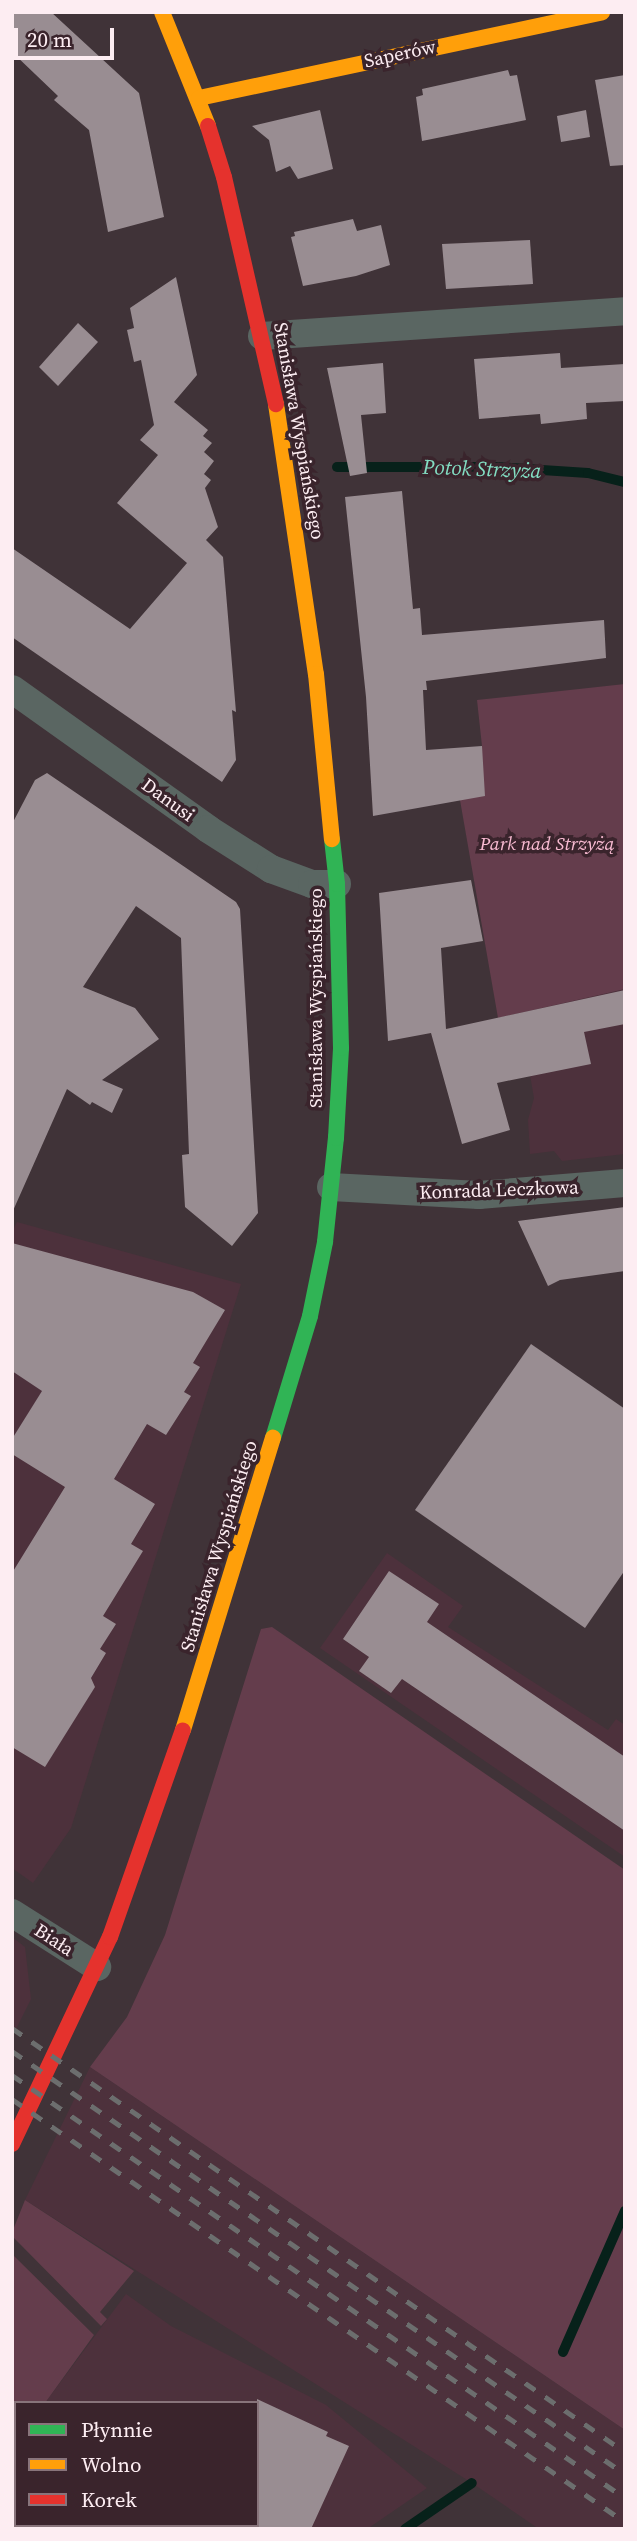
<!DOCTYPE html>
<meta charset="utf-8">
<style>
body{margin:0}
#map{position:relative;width:637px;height:2541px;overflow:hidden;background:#403338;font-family:"Source Serif 4",serif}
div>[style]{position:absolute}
.built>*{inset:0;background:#4d313c}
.green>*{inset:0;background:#643d4c}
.stream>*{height:10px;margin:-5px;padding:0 5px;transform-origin:5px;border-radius:5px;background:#07211a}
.building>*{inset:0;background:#998d92}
.street>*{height:28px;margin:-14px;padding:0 14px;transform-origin:14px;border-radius:14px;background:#5a6662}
.fast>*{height:16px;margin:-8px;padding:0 8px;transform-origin:8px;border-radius:8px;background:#30b455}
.slow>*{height:16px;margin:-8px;padding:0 8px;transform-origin:8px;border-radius:8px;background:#ff9f0a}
.jam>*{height:16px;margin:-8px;padding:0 8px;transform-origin:8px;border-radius:8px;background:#e5322d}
.rail>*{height:5px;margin-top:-2.5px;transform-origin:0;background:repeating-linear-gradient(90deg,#6c6e6e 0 12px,transparent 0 24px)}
span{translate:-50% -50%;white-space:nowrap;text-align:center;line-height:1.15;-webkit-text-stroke:7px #3a242c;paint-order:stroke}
.street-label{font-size:19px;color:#fdedf2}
.park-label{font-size:19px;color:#f9bbd2;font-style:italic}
.water-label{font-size:21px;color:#83dec3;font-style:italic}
.frame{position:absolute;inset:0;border:14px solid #fdedf2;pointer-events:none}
.legend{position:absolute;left:14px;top:2401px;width:245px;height:126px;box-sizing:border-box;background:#3a242c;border:2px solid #88747b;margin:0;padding:9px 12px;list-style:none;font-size:21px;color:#fdedf2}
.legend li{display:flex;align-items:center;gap:14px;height:35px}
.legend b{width:35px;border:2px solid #88747b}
.scale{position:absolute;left:14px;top:28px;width:100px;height:32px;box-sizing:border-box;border:4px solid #fdedf2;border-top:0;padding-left:9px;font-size:21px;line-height:24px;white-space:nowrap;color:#fdedf2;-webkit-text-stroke:5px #3a242c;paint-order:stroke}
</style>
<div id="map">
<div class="built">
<div style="clip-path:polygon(625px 989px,625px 1154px,562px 1161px,554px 1151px,530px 1154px,528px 1120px,534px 1098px,519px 1012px)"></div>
<div style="clip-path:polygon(17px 1222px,241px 1284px,71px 1828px,33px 1883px,12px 1868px,12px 1232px)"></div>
<div style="clip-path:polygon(387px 1553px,463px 1606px,448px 1627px,608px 1730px,616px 1719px,625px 1725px,625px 1857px,320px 1648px)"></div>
<div style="clip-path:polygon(12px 1937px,25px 1947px,31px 1999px,12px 2037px)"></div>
<div style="clip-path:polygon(90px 2067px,625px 2430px,625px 2529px,539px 2529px,472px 2483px,25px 2200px)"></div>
<div style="clip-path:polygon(126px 2294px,171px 2326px,326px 2405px,427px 2488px,367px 2529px,12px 2529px,12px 2474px,16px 2466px,16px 2525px,257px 2525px,257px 2403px,45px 2403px)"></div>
</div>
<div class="green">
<div style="clip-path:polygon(625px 684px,625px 989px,498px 1018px,460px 800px,482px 746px,477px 700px)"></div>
<div style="clip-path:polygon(272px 1627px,625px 1870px,625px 2430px,90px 2067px,127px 2017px,165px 1935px,261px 1629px)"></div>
<div style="clip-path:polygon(25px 2200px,134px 2271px,100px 2312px,107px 2319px,101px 2326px,14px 2238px,13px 2230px)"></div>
<div style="clip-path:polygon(13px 2255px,94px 2335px,45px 2403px,16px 2403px,16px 2466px,12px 2474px)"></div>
</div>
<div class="stream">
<div style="left:337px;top:467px;width:159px"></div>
<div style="left:496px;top:467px;width:92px;rotate:3.7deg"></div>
<div style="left:588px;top:473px;width:38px;rotate:14deg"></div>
<div style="left:563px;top:2352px;width:154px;rotate:-66.3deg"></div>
<div style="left:405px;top:2529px;width:81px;rotate:-34.5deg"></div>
</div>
<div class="building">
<div style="clip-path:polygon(12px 12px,51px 12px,139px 93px,164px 217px,108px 232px,89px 130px,54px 100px,58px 96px,12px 52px)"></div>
<div style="clip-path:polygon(508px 70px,510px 76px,517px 75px,526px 120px,422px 141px,416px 97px,423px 95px,422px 89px)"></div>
<div style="clip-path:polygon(625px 75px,625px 165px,610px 166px,595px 80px)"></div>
<div style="clip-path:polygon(320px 110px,333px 169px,298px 179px,290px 166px,276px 172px,269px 140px,252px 126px)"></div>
<div style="clip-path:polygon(586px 110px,590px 137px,561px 142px,557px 116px)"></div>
<div style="clip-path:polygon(353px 219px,357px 231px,381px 225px,390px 265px,356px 276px,303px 286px,291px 237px,295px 236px,294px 232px)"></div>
<div style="clip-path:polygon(530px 240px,533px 284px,446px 289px,442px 244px)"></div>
<div style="clip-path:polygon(176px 277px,197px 375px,174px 402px,208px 430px,203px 436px,212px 443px,204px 452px,214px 461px,204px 474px,211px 480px,205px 488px,218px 527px,206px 540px,223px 557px,236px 712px,232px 710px,236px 760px,222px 782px,12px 637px,12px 548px,130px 629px,187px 563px,117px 503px,158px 455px,140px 440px,154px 425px,141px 360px,134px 362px,127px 330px,134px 328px,130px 308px)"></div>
<div style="clip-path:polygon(78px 323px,98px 342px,58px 386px,39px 367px)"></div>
<div style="clip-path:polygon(560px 353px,561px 368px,625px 364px,625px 401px,586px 403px,587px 419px,541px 424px,540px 414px,479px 419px,474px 359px)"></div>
<div style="clip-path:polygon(383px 363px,386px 413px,361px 415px,367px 473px,350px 476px,327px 368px)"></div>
<div style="clip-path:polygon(402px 491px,413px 609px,420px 608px,422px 635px,604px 620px,606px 658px,426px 681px,427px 690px,423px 690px,426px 750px,482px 746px,485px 796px,373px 816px,366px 697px,345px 497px)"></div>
<div style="clip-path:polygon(47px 773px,236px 902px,240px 909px,258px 1213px,232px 1246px,185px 1207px,182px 1155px,189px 1154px,181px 938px,136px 906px,83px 987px,135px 1008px,159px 1039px,102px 1080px,123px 1089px,112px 1113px,92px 1102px,90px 1105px,67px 1089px,12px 1213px,12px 824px,35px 780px)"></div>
<div style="clip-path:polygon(471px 880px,483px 941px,441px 948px,446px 1029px,625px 990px,625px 1024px,584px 1032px,591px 1064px,497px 1083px,510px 1130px,462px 1144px,431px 1033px,388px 1041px,379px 893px)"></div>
<div style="clip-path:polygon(625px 1207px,625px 1271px,560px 1280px,548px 1286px,518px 1221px)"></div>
<div style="clip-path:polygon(12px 1243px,193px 1292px,225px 1310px,193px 1363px,200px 1367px,184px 1392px,191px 1396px,166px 1435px,147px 1424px,114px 1479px,155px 1504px,131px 1544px,143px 1551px,103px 1616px,116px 1624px,100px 1649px,106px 1653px,91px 1678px,95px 1687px,45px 1767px,12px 1747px,12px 1573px,65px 1487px,12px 1454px,12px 1439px,42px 1391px,12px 1371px)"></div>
<div style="clip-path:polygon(531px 1344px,625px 1409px,625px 1570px,585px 1628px,415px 1510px)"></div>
<div style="clip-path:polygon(389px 1571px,439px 1604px,427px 1622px,625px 1757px,625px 1831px,402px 1679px,391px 1693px,359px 1671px,369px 1657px,343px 1639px)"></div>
<div style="clip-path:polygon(257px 2399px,328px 2432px,326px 2436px,349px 2446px,311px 2529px,257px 2529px)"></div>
</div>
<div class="street">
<div style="left:262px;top:336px;width:364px;rotate:-3.9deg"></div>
<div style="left:12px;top:689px;width:241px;rotate:35.5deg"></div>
<div style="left:208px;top:829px;width:75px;rotate:32.4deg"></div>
<div style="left:271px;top:869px;width:44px;rotate:20.1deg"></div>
<div style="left:312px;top:884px;width:25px"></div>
<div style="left:331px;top:1187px;width:148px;rotate:3.1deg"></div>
<div style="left:479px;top:1195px;width:146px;rotate:-4.7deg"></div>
<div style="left:12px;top:1913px;width:101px;rotate:32.4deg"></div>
</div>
<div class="fast">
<div style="left:273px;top:1438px;width:127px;rotate:-73.1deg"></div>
<div style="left:310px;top:1316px;width:76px;rotate:-78.5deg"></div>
<div style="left:325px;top:1242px;width:105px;rotate:-84deg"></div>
<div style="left:336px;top:1138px;width:90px;rotate:-86.8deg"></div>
<div style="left:341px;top:1048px;width:164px;rotate:-91.4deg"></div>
<div style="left:337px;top:884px;width:45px;rotate:-96.3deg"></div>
</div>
<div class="slow">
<div style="left:162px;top:12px;width:123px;rotate:68deg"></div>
<div style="left:199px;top:98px;width:412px;rotate:-12deg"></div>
<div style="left:276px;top:404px;width:273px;rotate:81.6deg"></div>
<div style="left:316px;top:674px;width:166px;rotate:84.5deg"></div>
<div style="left:183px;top:1730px;width:306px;rotate:-72.9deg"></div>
</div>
<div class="jam">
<div style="left:208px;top:126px;width:53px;rotate:72.6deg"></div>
<div style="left:224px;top:177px;width:233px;rotate:77.1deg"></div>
<div style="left:12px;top:2144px;width:229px;rotate:-64.7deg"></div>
<div style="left:110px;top:1937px;width:219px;rotate:-70.6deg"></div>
</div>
<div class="rail">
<div style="left:12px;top:2028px;width:745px;rotate:34.67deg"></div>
<div style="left:12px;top:2051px;width:745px;rotate:34.61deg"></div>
<div style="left:12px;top:2075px;width:745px;rotate:34.61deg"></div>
<div style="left:12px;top:2099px;width:745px;rotate:34.61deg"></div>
</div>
<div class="street-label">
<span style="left:400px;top:54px;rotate:-12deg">Saperów</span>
<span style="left:299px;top:431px;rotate:80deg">Stanisława Wyspiańskiego</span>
<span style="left:168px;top:800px;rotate:36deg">Danusi</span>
<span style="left:316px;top:998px;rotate:-90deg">Stanisława Wyspiańskiego</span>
<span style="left:499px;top:1190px;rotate:-2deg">Konrada Leczkowa</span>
<span style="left:219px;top:1546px;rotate:-73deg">Stanisława Wyspiańskiego</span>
<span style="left:54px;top:1940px;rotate:33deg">Biała</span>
</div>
<div class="park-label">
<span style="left:547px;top:844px">Park nad Strzyżą</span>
</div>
<div class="water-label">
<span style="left:482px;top:469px;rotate:2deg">Potok Strzyża</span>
</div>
<div class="frame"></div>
<ul class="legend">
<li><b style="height:9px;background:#30b455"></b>Płynnie</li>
<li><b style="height:9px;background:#ff9f0a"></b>Wolno</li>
<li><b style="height:9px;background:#e5322d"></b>Korek</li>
</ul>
<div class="scale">20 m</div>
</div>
